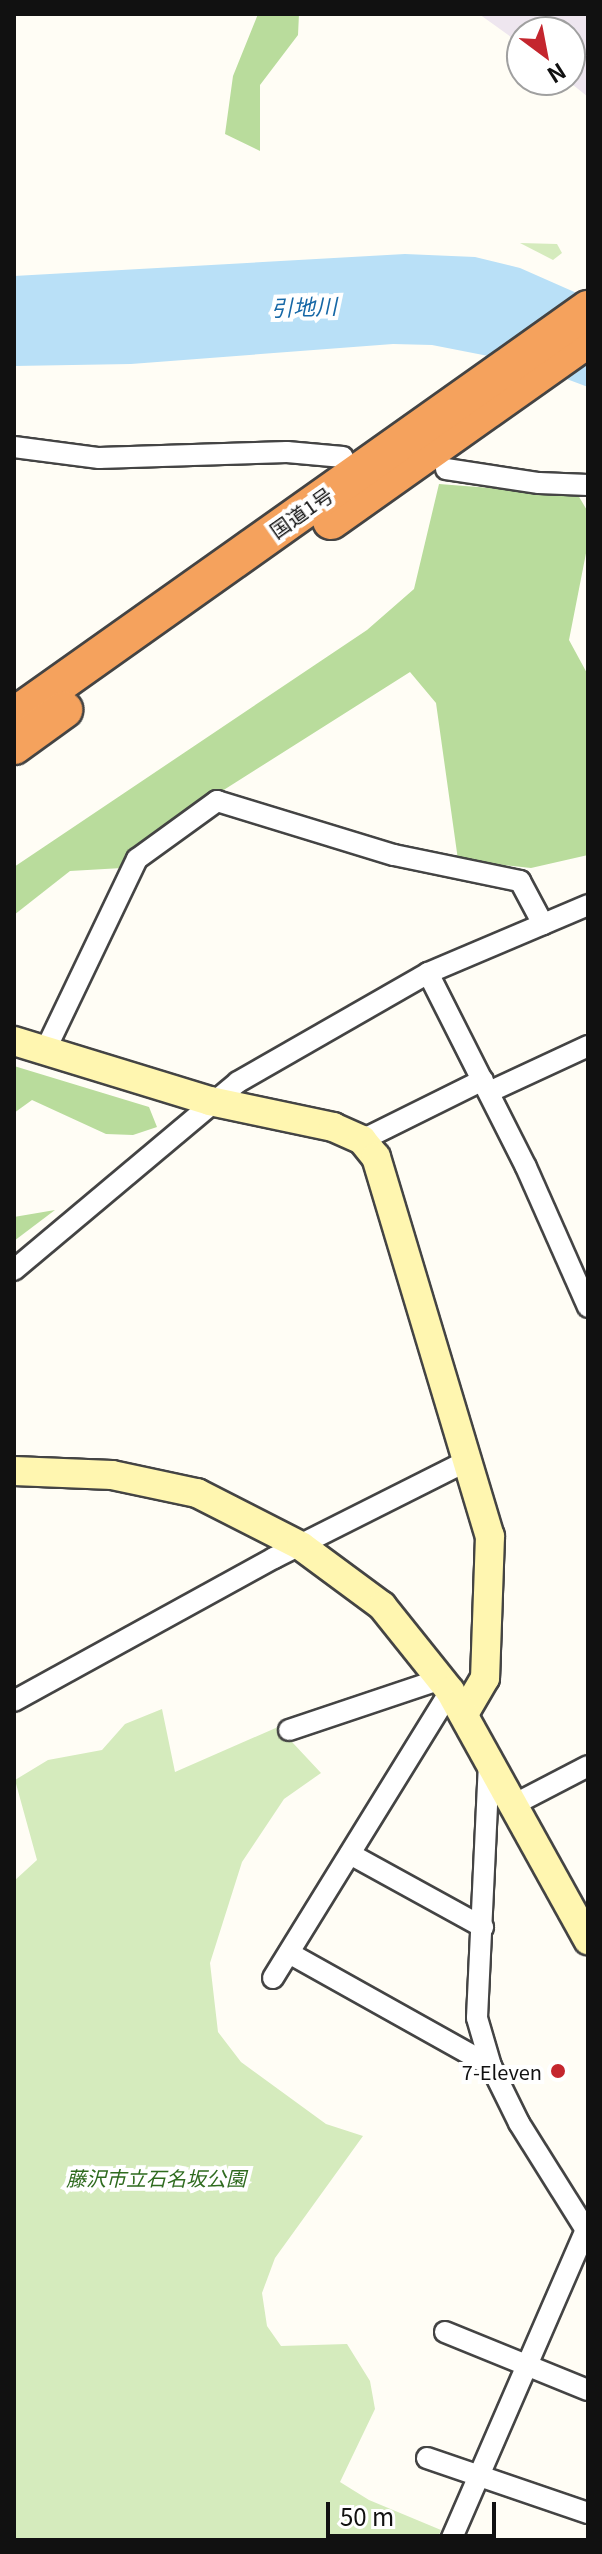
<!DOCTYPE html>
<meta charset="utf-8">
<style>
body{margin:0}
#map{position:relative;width:602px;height:2554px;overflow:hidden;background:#fffdf5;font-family:Georgia,"Noto Sans JP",serif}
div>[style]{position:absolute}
.industrial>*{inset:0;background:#eee6ef}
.green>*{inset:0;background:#d5ebbd}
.forest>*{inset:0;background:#b9dc9c}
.water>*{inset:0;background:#b9e0f7}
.roads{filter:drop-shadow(2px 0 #444) drop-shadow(-2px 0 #444) drop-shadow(0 2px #444) drop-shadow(0 -2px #444)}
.street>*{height:20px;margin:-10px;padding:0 10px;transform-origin:10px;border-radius:10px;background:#fff}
.secondary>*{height:28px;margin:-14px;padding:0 14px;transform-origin:14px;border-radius:14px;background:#fff6b0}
.highway>*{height:36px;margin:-18px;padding:0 18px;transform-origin:18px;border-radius:18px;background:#f5a25d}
.dots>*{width:22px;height:22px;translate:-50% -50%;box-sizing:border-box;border:4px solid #fff;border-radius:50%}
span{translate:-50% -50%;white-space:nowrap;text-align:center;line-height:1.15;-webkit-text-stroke:8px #fff;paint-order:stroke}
.street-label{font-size:20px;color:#111}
.poi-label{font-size:20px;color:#111}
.right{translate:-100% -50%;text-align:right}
.park-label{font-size:20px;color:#2f6b1f;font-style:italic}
.water-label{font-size:22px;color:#1768a6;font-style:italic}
.frame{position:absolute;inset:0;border:16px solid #111;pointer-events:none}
.north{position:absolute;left:506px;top:16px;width:80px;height:80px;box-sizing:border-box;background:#fff;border:2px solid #a0a0a0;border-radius:50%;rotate:148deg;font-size:22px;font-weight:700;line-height:32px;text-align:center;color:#111}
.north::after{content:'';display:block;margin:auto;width:28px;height:36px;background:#c4262e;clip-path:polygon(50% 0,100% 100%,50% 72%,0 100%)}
.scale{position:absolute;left:326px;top:2502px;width:170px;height:36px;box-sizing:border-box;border:4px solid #111;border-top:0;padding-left:10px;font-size:24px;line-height:28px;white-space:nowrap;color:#111;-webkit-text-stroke:6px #fff;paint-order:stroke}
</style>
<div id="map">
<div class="industrial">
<div style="clip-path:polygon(479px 14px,588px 14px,588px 97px,567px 80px,570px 32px,522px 32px,522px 45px)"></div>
</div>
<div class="green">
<div style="clip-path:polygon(520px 243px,557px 244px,562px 253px,553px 260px)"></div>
<div style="clip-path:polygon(162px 1709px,175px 1772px,278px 1727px,321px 1773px,284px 1799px,242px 1862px,210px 1963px,218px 2032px,241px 2062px,326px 2124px,363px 2136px,275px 2258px,262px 2293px,267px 2326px,281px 2346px,347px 2344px,370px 2381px,375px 2409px,340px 2482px,369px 2500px,441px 2530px,437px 2540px,14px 2540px,14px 1881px,37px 1860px,15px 1780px,48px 1760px,102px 1750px,125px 1724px)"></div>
</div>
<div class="forest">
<div style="clip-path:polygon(258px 14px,299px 14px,298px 35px,260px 85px,260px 151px,225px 134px,233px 76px)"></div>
<div style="clip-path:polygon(439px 484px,578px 495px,588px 512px,588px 543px,569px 640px,588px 675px,588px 855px,531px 868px,458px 860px,436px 703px,410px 672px,140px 843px,122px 868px,70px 871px,14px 915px,14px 867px,367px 630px,414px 589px)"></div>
<div style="clip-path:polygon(14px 1066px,149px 1107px,157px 1127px,133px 1135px,106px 1134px,32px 1100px,14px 1113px)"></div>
<div style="clip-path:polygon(55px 1210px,14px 1241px,14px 1217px)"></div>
</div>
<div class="water">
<div style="clip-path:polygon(405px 254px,475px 257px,520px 268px,588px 298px,588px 387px,524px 363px,432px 345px,393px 344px,131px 364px,14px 366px,14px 276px)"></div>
</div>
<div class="roads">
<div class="street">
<div style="left:14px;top:447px;width:86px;rotate:7.4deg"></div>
<div style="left:99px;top:458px;width:188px;rotate:-1.8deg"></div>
<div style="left:287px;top:452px;width:56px;rotate:5.1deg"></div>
<div style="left:446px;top:469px;width:94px;rotate:8.6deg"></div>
<div style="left:539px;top:483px;width:49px;rotate:2.3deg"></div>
<div style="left:428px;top:973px;width:217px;rotate:63.2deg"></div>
<div style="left:526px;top:1167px;width:153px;rotate:66.1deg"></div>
<div style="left:45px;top:1051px;width:213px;rotate:-64.4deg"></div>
<div style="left:137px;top:859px;width:99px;rotate:-35.9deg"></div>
<div style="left:217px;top:801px;width:185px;rotate:17deg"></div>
<div style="left:394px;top:855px;width:129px;rotate:11.7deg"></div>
<div style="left:520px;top:881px;width:49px;rotate:61.9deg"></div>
<div style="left:489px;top:1092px;width:109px;rotate:-24.9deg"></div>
<div style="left:362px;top:1140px;width:135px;rotate:-26.4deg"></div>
<div style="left:14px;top:1270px;width:292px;rotate:-40deg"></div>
<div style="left:238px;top:1082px;width:219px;rotate:-29.8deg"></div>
<div style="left:428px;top:973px;width:174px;rotate:-23deg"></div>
<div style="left:14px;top:1701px;width:297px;rotate:-28.8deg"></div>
<div style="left:274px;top:1558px;width:218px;rotate:-26.7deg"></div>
<div style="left:289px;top:1730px;width:160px;rotate:-18.5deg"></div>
<div style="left:489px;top:1763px;width:255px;rotate:92.7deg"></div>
<div style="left:477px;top:2018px;width:50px;rotate:73.7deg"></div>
<div style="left:491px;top:2066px;width:64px;rotate:63.8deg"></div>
<div style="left:519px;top:2123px;width:130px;rotate:57.9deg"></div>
<div style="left:515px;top:1804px;width:82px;rotate:-27.5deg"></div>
<div style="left:350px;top:1854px;width:152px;rotate:28.8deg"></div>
<div style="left:289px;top:1953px;width:231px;rotate:29.2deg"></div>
<div style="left:273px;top:1978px;width:337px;rotate:-58.3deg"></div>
<div style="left:445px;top:2332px;width:154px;rotate:22.1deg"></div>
<div style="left:427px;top:2458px;width:170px;rotate:18.9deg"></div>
<div style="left:451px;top:2540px;width:339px;rotate:-66.5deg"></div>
</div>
<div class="secondary">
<div style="left:14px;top:1041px;width:205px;rotate:17deg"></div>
<div style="left:210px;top:1101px;width:126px;rotate:11.9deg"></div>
<div style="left:333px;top:1127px;width:32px;rotate:24deg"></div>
<div style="left:362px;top:1140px;width:22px;rotate:51deg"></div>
<div style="left:376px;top:1157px;width:396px;rotate:73.3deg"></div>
<div style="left:490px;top:1536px;width:142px;rotate:92deg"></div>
<div style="left:485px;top:1678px;width:42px;rotate:120.3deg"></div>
<div style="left:14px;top:1471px;width:98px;rotate:2.3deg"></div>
<div style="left:112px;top:1475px;width:87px;rotate:12deg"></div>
<div style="left:197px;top:1493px;width:117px;rotate:27deg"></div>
<div style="left:301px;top:1546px;width:101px;rotate:36.5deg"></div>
<div style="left:382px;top:1606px;width:109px;rotate:51.3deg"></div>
<div style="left:450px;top:1691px;width:285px;rotate:61deg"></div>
</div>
<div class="highway">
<div style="left:331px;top:521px;width:315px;rotate:-35.3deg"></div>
<div style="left:14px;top:716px;width:704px;rotate:-35.34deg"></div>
<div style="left:14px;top:746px;width:62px;rotate:-35.8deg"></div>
</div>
</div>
<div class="dots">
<div style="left:558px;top:2071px;background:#c4262e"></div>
</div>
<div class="street-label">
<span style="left:301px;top:512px;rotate:-35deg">国道1号</span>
</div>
<div class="poi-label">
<span class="right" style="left:542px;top:2071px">7-Eleven</span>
</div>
<div class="park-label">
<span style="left:156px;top:2177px">藤沢市立石名坂公園</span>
</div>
<div class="water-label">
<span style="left:304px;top:306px;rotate:-2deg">引地川</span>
</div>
<div class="frame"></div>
<div class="north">N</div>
<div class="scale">50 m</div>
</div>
